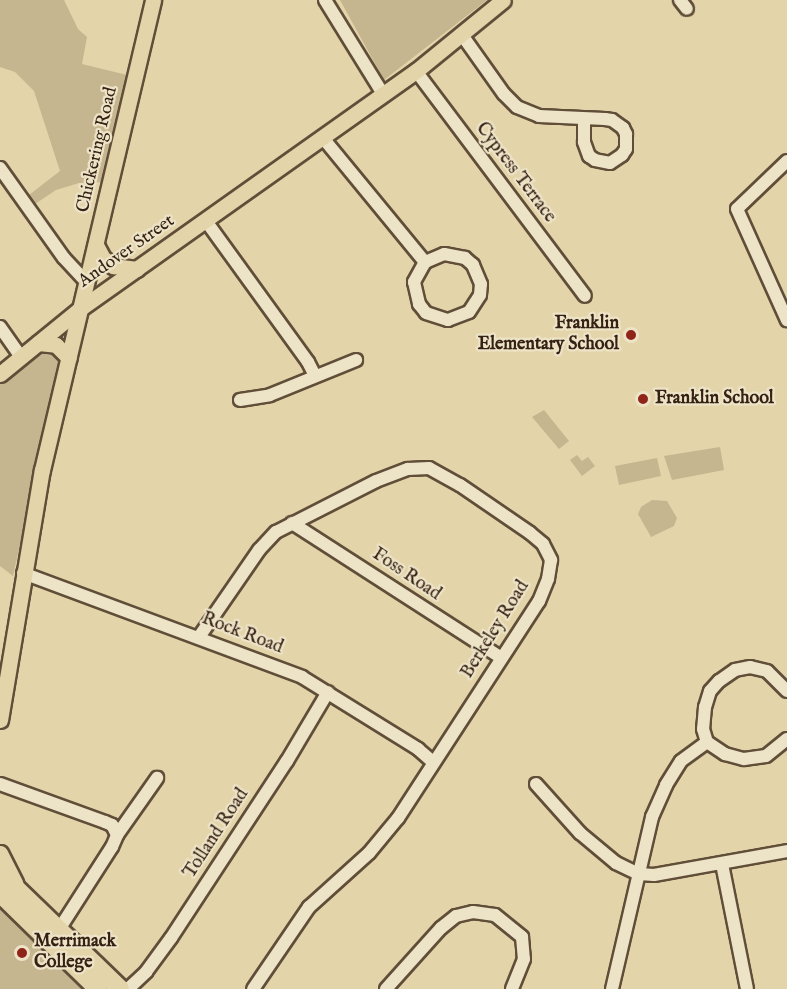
<!DOCTYPE html>
<style>
body{margin:0}
#map{position:relative;width:787px;height:989px;overflow:hidden;background:#e3d4a9;font-family:"IM FELL English",serif}
div>[style]{position:absolute}
.green>*{inset:0;background:#c5b690}
.roads{filter:drop-shadow(2px 0 #604e39) drop-shadow(-2px 0 #604e39) drop-shadow(0 2px #604e39) drop-shadow(0 -2px #604e39)}
.minor>*{height:12px;margin:-6px;padding:0 6px;transform-origin:6px;border-radius:6px;background:#ede3c7}
.major>*{height:15px;margin:-7.5px;padding:0 7.5px;transform-origin:7.5px;border-radius:7.5px;background:#e3d4a9}
.highway>*{height:18px;margin:-9px;padding:0 9px;transform-origin:9px;border-radius:9px;background:#e3d4a9}
.dots>*{width:16px;height:16px;translate:-50% -50%;box-sizing:border-box;border:3px solid #ede3c7;border-radius:50%}
span{translate:-50% -50%;white-space:nowrap;text-align:center;line-height:1.15;-webkit-text-stroke:4.5px #ede3c7;paint-order:stroke}
.street-label{font-size:18px;color:#342114}
.poi-label{font-size:18px;color:#342114;font-weight:700}
.right{translate:-100% -50%;text-align:right}
.left{translate:0 -50%;text-align:left}
</style>
<div id="map">
<div class="green">
<div style="clip-path:polygon(0 0,64px 0,78px 29px,87px 37px,82px 64px,127px 75px,102px 182px,79px 183px,56px 190px,35px 204px,29px 195px,60px 171px,34px 91px,15px 72px,0 67px)"></div>
<div style="clip-path:polygon(340px 0,487px 0,384px 80px)"></div>
<div style="clip-path:polygon(44px 348px,48px 348px,61px 359px,13px 576px,0 566px,0 379px)"></div>
<div style="clip-path:polygon(544px 410px,569px 441px,559px 449px,532px 417px)"></div>
<div style="clip-path:polygon(720px 447px,724px 470px,672px 480px,664px 456px)"></div>
<div style="clip-path:polygon(577px 455px,582px 461px,588px 457px,595px 466px,582px 476px,570px 460px)"></div>
<div style="clip-path:polygon(657px 458px,661px 476px,619px 485px,615px 466px)"></div>
<div style="clip-path:polygon(652px 500px,667px 501px,677px 518px,674px 526px,651px 537px,638px 514px,641px 507px)"></div>
<div style="clip-path:polygon(0 908px,8px 913px,85px 989px,0 989px)"></div>
</div>
<div class="roads">
<div class="minor">
<div style="left:325px;top:0;width:110px;rotate:58.3deg"></div>
<div style="left:680px;top:0;width:11px;rotate:52deg"></div>
<div style="left:462px;top:35px;width:72px;rotate:54.6deg"></div>
<div style="left:504px;top:94px;width:18px;rotate:45deg"></div>
<div style="left:517px;top:107px;width:24px;rotate:22deg"></div>
<div style="left:539px;top:116px;width:66px;rotate:2.6deg"></div>
<div style="left:605px;top:119px;width:7px;rotate:8deg"></div>
<div style="left:612px;top:120px;width:14px;rotate:36deg"></div>
<div style="left:623px;top:128px;width:7px;rotate:63deg"></div>
<div style="left:626px;top:134px;width:15px;rotate:90deg"></div>
<div style="left:626px;top:149px;width:7px;rotate:124deg"></div>
<div style="left:622px;top:155px;width:14px;rotate:146deg"></div>
<div style="left:610px;top:163px;width:15px;rotate:-169deg"></div>
<div style="left:595px;top:160px;width:7px;rotate:-146deg"></div>
<div style="left:589px;top:156px;width:15px;rotate:-110deg"></div>
<div style="left:584px;top:142px;width:23px;rotate:-90deg"></div>
<div style="left:416px;top:71px;width:281px;rotate:53.1deg"></div>
<div style="left:323px;top:138px;width:161px;rotate:50.6deg"></div>
<div style="left:425px;top:262px;width:23px;rotate:119deg"></div>
<div style="left:414px;top:282px;width:23px;rotate:77deg"></div>
<div style="left:419px;top:304px;width:11px;rotate:52deg"></div>
<div style="left:426px;top:313px;width:23px;rotate:18deg"></div>
<div style="left:448px;top:320px;width:22px;rotate:-21deg"></div>
<div style="left:469px;top:312px;width:20px;rotate:-57deg"></div>
<div style="left:480px;top:295px;width:11px;rotate:-85deg"></div>
<div style="left:481px;top:284px;width:21px;rotate:-113deg"></div>
<div style="left:473px;top:265px;width:11px;rotate:-139deg"></div>
<div style="left:465px;top:258px;width:21px;rotate:-169deg"></div>
<div style="left:444px;top:254px;width:21px;rotate:157deg"></div>
<div style="left:787px;top:161px;width:69px;rotate:136.2deg"></div>
<div style="left:737px;top:209px;width:122px;rotate:65.8deg"></div>
<div style="left:0;top:168px;width:110px;rotate:54.6deg"></div>
<div style="left:64px;top:258px;width:34px;rotate:47deg"></div>
<div style="left:206px;top:221px;width:174px;rotate:54.1deg"></div>
<div style="left:308px;top:362px;width:16px;rotate:63deg"></div>
<div style="left:0;top:327px;width:37px;rotate:55deg"></div>
<div style="left:240px;top:400px;width:30px;rotate:-9deg"></div>
<div style="left:270px;top:395px;width:93px;rotate:-22.1deg"></div>
<div style="left:292px;top:523px;width:247px;rotate:32.8deg"></div>
<div style="left:23px;top:573px;width:298px;rotate:20.4deg"></div>
<div style="left:302px;top:677px;width:137px;rotate:31.8deg"></div>
<div style="left:418px;top:749px;width:20px;rotate:41deg"></div>
<div style="left:199px;top:637px;width:106px;rotate:-55.4deg"></div>
<div style="left:259px;top:550px;width:25px;rotate:-47deg"></div>
<div style="left:276px;top:532px;width:112px;rotate:-27deg"></div>
<div style="left:376px;top:481px;width:34px;rotate:-21deg"></div>
<div style="left:408px;top:469px;width:21px;rotate:-3deg"></div>
<div style="left:429px;top:468px;width:35px;rotate:29deg"></div>
<div style="left:460px;top:485px;width:85px;rotate:34.4deg"></div>
<div style="left:530px;top:533px;width:17px;rotate:40deg"></div>
<div style="left:543px;top:544px;width:18px;rotate:63deg"></div>
<div style="left:551px;top:560px;width:19px;rotate:99deg"></div>
<div style="left:548px;top:579px;width:24px;rotate:112deg"></div>
<div style="left:539px;top:601px;width:259px;rotate:123deg"></div>
<div style="left:398px;top:818px;width:45px;rotate:129.6deg"></div>
<div style="left:369px;top:853px;width:81px;rotate:138deg"></div>
<div style="left:309px;top:907px;width:99px;rotate:124.3deg"></div>
<div style="left:787px;top:691px;width:28px;rotate:-135deg"></div>
<div style="left:767px;top:671px;width:17px;rotate:-167deg"></div>
<div style="left:750px;top:667px;width:15px;rotate:169deg"></div>
<div style="left:735px;top:670px;width:19px;rotate:145deg"></div>
<div style="left:719px;top:681px;width:13px;rotate:132deg"></div>
<div style="left:710px;top:691px;width:17px;rotate:107deg"></div>
<div style="left:705px;top:707px;width:22px;rotate:95deg"></div>
<div style="left:703px;top:729px;width:14px;rotate:73deg"></div>
<div style="left:707px;top:742px;width:22px;rotate:34deg"></div>
<div style="left:725px;top:754px;width:20px;rotate:15deg"></div>
<div style="left:744px;top:759px;width:22px;rotate:-8deg"></div>
<div style="left:766px;top:756px;width:27px;rotate:-39deg"></div>
<div style="left:0;top:784px;width:112px;rotate:19.9deg"></div>
<div style="left:105px;top:822px;width:8px;rotate:23deg"></div>
<div style="left:112px;top:825px;width:11px;rotate:63deg"></div>
<div style="left:536px;top:784px;width:66px;rotate:48.1deg"></div>
<div style="left:580px;top:833px;width:47px;rotate:39.8deg"></div>
<div style="left:616px;top:863px;width:25px;rotate:26deg"></div>
<div style="left:639px;top:874px;width:15px;rotate:4deg"></div>
<div style="left:654px;top:875px;width:135px;rotate:-10.2deg"></div>
<div style="left:722px;top:864px;width:127px;rotate:78.7deg"></div>
<div style="left:58px;top:931px;width:100px;rotate:-57.3deg"></div>
<div style="left:112px;top:847px;width:13px;rotate:-67deg"></div>
<div style="left:117px;top:835px;width:70px;rotate:-54.9deg"></div>
<div style="left:128px;top:989px;width:25px;rotate:-43deg"></div>
<div style="left:146px;top:972px;width:42px;rotate:-53.7deg"></div>
<div style="left:171px;top:938px;width:212px;rotate:-56.8deg"></div>
<div style="left:287px;top:761px;width:80px;rotate:-59.3deg"></div>
<div style="left:386px;top:989px;width:82px;rotate:-48deg"></div>
<div style="left:441px;top:928px;width:19px;rotate:-39deg"></div>
<div style="left:456px;top:916px;width:17px;rotate:-13deg"></div>
<div style="left:473px;top:912px;width:22px;rotate:8deg"></div>
<div style="left:495px;top:915px;width:35px;rotate:39deg"></div>
<div style="left:522px;top:937px;width:22px;rotate:85deg"></div>
<div style="left:524px;top:959px;width:32px;rotate:112deg"></div>
<div style="left:612px;top:989px;width:177px;rotate:-76.9deg"></div>
<div style="left:652px;top:817px;width:35px;rotate:-66deg"></div>
<div style="left:666px;top:785px;width:28px;rotate:-58deg"></div>
<div style="left:681px;top:761px;width:32px;rotate:-36deg"></div>
</div>
<div class="major">
<div style="left:96px;top:245px;width:15px;rotate:62deg"></div>
<div style="left:103px;top:258px;width:13px;rotate:39deg"></div>
<div style="left:113px;top:266px;width:24px;rotate:7deg"></div>
<div style="left:38px;top:343px;width:18px;rotate:6deg"></div>
<div style="left:56px;top:345px;width:18px;rotate:45deg"></div>
<div style="left:0;top:374px;width:104px;rotate:-39.2deg"></div>
<div style="left:81px;top:308px;width:410px;rotate:-35.3deg"></div>
<div style="left:416px;top:71px;width:112px;rotate:-39.2deg"></div>
<div style="left:0;top:720px;width:254px;rotate:-80.5deg"></div>
<div style="left:42px;top:470px;width:483px;rotate:-76.7deg"></div>
<div style="left:0;top:853px;width:34px;rotate:63deg"></div>
</div>
<div class="highway">
<div style="left:0;top:873px;width:167px;rotate:44deg"></div>
<div style="left:0;top:893px;width:137px;rotate:44.4deg"></div>
</div>
</div>
<div class="dots">
<div style="left:631px;top:335px;background:#8f2418"></div>
<div style="left:643px;top:399px;background:#8f2418"></div>
<div style="left:22px;top:953px;background:#8f2418"></div>
</div>
<div class="street-label">
<span style="left:98px;top:150px;rotate:-77deg">Chickering Road</span>
<span style="left:515px;top:173px;rotate:53deg">Cypress Terrace</span>
<span style="left:127px;top:252px;rotate:-35deg">Andover Street</span>
<span style="left:406px;top:575px;rotate:34deg">Foss Road</span>
<span style="left:496px;top:630px;rotate:-58deg">Berkeley Road</span>
<span style="left:242px;top:634px;rotate:21deg">Rock Road</span>
<span style="left:217px;top:834px;rotate:-57deg">Tolland Road</span>
</div>
<div class="poi-label">
<span class="right" style="left:619px;top:335px">Franklin<br>Elementary School</span>
<span class="left" style="left:655px;top:399px">Franklin School</span>
<span class="left" style="left:34px;top:953px">Merrimack<br>College</span>
</div>
</div>
